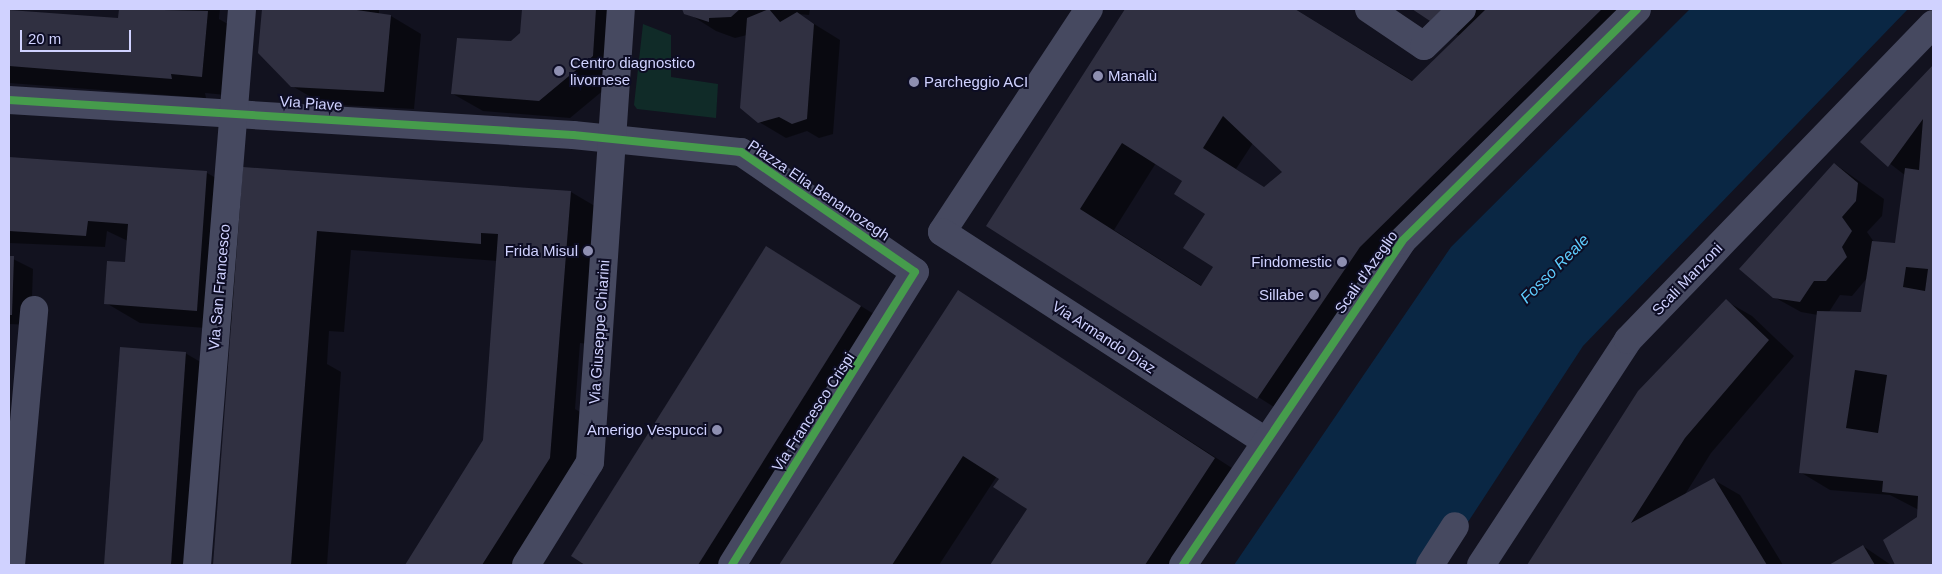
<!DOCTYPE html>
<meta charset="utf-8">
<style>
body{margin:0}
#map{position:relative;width:1942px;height:574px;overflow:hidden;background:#12121f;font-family:Arial,sans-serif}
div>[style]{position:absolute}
.green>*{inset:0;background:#102b28}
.water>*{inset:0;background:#0a2744}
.shadow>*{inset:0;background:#0007}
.building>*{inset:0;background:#303041}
.minor>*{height:28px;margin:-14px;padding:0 14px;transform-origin:14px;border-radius:14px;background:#464960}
.cycleway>*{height:8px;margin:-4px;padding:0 4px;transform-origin:4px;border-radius:4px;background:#469c4c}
.dots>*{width:14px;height:14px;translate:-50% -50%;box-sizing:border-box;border:2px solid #0d0d24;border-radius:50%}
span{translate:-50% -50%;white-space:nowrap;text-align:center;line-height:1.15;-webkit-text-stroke:4px #0d0d24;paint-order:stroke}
.poi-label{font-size:15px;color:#d0d2ff}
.left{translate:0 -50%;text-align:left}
.right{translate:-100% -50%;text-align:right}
.street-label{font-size:15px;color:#d0d2ff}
.water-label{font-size:16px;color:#5eceff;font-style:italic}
.frame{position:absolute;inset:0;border:10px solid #d0d2ff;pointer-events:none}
.scale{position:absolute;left:20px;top:30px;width:111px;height:22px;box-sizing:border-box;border:2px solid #d0d2ff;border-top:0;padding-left:6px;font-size:15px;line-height:18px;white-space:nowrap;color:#d0d2ff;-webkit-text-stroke:4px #0d0d24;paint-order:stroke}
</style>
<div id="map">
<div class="green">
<div style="clip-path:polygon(643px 24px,671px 35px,671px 77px,718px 84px,716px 118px,637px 109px,634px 105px)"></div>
</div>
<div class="water">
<div style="clip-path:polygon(1690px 9px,1908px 9px,1583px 346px,1468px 522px,1452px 513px,1418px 565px,1234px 565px,1451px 247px)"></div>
</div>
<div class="shadow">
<div style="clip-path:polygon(121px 9px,220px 9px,219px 19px,242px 32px,236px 96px,205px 93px,206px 98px,9px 83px,9px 11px,120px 20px)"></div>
<div style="clip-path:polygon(263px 9px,379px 9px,379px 15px,391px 16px,421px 34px,414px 109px,323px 104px,292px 86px,260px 53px)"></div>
<div style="clip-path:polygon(523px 9px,627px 9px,623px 74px,570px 118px,483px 111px,453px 94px,521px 34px)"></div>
<div style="clip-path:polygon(681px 9px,810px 9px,809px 15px,798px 14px,840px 40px,833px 134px,819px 138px,807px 131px,786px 138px,759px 122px,747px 35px,735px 38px,716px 31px)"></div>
<div style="clip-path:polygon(evenodd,1126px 9px,1295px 9px,1413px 81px,1459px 36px,1414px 9px,1643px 9px,1391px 265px,1288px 416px,988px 226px,1126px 9px,1253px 143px,1284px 172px,1265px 188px,1236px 169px,1253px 143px,1126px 9px,1156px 163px,1184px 181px,1207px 213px,1215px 266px,1202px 286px,1114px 230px,1156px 163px)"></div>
<div style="clip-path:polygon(evenodd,1933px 67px,1933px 565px,1896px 565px,1885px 540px,1923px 519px,1919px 510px,1890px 495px,1830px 490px,1800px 472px,1818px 315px,1801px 312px,1774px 297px,1835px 164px,1884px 199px,1882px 216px,1867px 232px,1874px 242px,1896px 244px,1906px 176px,1862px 142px,1933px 67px,1867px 278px,1862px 314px,1829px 312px,1840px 295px,1852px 296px,1867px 278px)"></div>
<div style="clip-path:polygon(9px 158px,207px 173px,243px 193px,571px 192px,605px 212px,595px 345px,580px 343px,575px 409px,590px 418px,584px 478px,529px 565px,406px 565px,484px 440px,498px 261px,351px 250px,344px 332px,329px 331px,327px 364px,341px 372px,327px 565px,215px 565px,232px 330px,140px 323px,106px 303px,127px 264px,128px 241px,107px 231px,105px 247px,9px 243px)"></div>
<div style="clip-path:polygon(767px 248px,890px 324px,739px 565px,588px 565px,572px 556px)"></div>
<div style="clip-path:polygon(9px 257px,33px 269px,31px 325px,9px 324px)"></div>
<div style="clip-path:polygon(959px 292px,1249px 479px,1192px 565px,992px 565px,1027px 511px,1032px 514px,997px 476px,939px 565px,781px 565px)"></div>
<div style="clip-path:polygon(1726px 301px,1752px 316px,1794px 356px,1711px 453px,1684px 496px,1714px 480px,1740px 495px,1783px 565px,1529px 565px,1639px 392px)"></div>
<div style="clip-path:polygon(121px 349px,185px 353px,216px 371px,202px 565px,106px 565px)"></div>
<div style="clip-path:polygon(1863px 546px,1891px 565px,1832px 565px)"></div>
</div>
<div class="building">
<div style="clip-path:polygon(119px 9px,208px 11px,202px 77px,171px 74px,172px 79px,9px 66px,9px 10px,118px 18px)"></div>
<div style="clip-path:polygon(262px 9px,350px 9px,391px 15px,384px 92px,291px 87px,258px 53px)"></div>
<div style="clip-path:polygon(522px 9px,596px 9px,593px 56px,539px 101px,451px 94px,457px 38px,511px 41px,520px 33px)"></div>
<div style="clip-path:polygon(682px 9px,740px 9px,731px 17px,709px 18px,709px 22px,684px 14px)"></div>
<div style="clip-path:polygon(769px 9px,780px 22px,797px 12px,814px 24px,807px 119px,792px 124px,779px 117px,758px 123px,740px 108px,747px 18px)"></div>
<div style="clip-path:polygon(evenodd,1125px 9px,1295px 9px,1412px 81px,1486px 9px,1602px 9px,1360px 247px,1257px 399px,986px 226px,1125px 9px,1223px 116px,1282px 172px,1264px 187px,1203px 148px,1223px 116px,1125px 9px,1122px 143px,1182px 181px,1174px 194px,1205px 214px,1183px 248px,1213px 267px,1201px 286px,1080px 209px,1122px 143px)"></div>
<div style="clip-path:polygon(1412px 9px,1443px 9px,1430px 21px)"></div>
<div style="clip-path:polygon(evenodd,1933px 65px,1933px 565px,1895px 565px,1883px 540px,1917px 517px,1918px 496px,1882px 492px,1883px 481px,1799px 473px,1817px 311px,1861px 312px,1872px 241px,1895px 243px,1905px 168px,1919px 170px,1923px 119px,1888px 167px,1860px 142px,1933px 65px,1906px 267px,1928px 269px,1925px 291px,1903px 287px,1906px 267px,1933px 65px,1855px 370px,1887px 375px,1878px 433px,1846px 428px,1855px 370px)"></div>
<div style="clip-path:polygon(9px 157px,207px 171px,197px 311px,104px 304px,107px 261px,125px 262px,128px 224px,88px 221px,86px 236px,9px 231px)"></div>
<div style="clip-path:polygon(1834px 163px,1858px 183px,1856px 201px,1842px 217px,1852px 231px,1842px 247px,1847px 257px,1826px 281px,1814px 281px,1800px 302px,1773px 298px,1739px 269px)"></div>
<div style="clip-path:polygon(243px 167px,571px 191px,550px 458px,482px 565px,405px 565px,483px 440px,498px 234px,481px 233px,481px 244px,317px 231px,291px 565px,213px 565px)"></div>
<div style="clip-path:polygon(766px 246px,861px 306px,698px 565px,585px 565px,571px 556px)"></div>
<div style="clip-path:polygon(9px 256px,14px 256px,12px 315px,9px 315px)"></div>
<div style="clip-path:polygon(958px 290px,1215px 458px,1145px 565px,990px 565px,1027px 509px,993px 487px,999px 479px,963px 456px,892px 565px,779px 565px)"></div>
<div style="clip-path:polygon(1726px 299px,1769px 340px,1685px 438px,1631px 523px,1714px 478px,1767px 565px,1527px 565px,1638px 391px)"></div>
<div style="clip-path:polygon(120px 347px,186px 352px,171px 565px,104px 565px)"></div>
<div style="clip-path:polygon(1863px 545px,1875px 565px,1829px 565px)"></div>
</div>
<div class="minor">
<div style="left:1089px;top:9px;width:267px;rotate:123.4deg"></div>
<div style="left:942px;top:232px;width:386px;rotate:32.9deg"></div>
<div style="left:1369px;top:9px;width:66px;rotate:33.9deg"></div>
<div style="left:1424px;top:46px;width:53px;rotate:-44.2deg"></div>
<div style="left:9px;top:100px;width:565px;rotate:3.55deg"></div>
<div style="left:573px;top:135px;width:169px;rotate:5.8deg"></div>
<div style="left:741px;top:152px;width:211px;rotate:34.6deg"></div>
<div style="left:915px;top:272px;width:345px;rotate:122deg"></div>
<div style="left:11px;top:565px;width:256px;rotate:-84.8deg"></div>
<div style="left:197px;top:565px;width:558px;rotate:-85.37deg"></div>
<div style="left:526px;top:565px;width:121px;rotate:-58.1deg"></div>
<div style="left:590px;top:462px;width:454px;rotate:-86.1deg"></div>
<div style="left:1183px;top:565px;width:391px;rotate:-55.9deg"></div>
<div style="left:1402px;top:241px;width:330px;rotate:-44.6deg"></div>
<div style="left:1430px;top:565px;width:46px;rotate:-57.3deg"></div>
<div style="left:1481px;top:565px;width:269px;rotate:-56.8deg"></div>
<div style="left:1628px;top:340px;width:439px;rotate:-46deg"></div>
</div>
<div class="cycleway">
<div style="left:9px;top:100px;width:565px;rotate:3.55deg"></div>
<div style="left:573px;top:135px;width:169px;rotate:5.8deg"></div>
<div style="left:741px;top:152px;width:211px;rotate:34.6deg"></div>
<div style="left:915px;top:272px;width:345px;rotate:122deg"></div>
<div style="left:1183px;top:565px;width:391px;rotate:-55.9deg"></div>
<div style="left:1402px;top:241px;width:330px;rotate:-44.6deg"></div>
</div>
<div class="dots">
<div style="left:559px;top:71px;background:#8e8fb1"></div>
<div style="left:1098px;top:76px;background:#8e8fb1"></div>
<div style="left:914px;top:82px;background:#8e8fb1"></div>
<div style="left:588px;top:251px;background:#8e8fb1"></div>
<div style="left:1342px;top:262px;background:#8e8fb1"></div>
<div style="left:1314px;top:295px;background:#8e8fb1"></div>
<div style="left:717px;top:430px;background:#8e8fb1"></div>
</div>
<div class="poi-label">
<span class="left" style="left:570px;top:71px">Centro diagnostico<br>livornese</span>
<span class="left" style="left:1108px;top:76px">Manalù</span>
<span class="left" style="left:924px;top:82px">Parcheggio ACI</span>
<span class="right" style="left:578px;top:251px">Frida Misul</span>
<span class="right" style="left:1332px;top:262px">Findomestic</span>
<span class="right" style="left:1304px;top:295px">Sillabe</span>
<span class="right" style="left:707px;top:430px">Amerigo Vespucci</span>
</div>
<div class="street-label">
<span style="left:311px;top:103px;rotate:4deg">Via Piave</span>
<span style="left:819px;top:190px;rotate:34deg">Piazza Elia Benamozegh</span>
<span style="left:1366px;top:272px;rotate:-55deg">Scali d'Azeglio</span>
<span style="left:1687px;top:279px;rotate:-46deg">Scali Manzoni</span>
<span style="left:219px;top:287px;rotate:-85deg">Via San Francesco</span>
<span style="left:599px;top:332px;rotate:-86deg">Via Giuseppe Chiarini</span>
<span style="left:1104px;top:337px;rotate:33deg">Via Armando Diaz</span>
<span style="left:813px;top:412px;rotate:-57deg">Via Francesco Crispi</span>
</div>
<div class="water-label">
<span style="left:1555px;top:269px;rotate:-45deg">Fosso Reale</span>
</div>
<div class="frame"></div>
<div class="scale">20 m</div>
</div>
